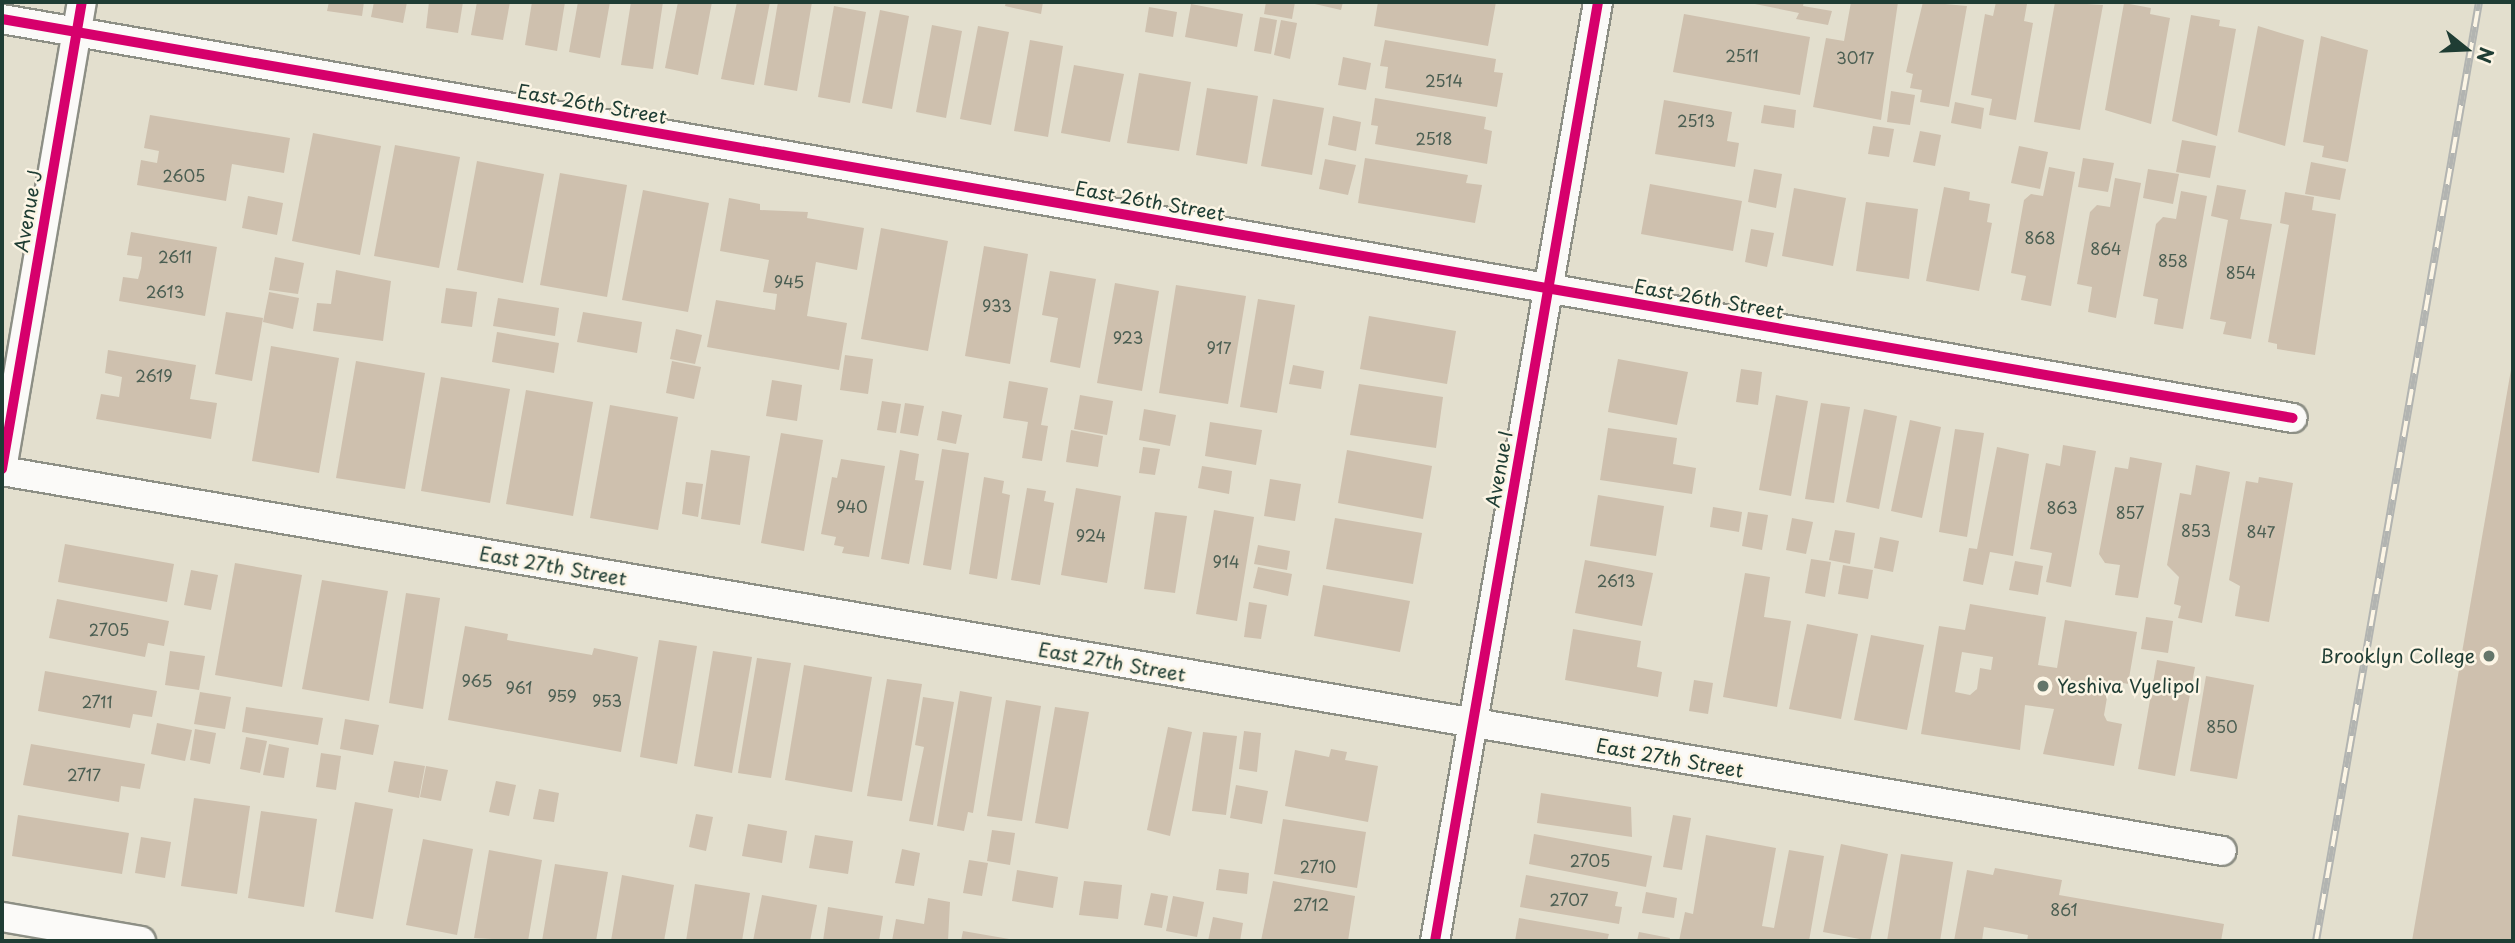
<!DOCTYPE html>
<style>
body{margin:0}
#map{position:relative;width:2515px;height:943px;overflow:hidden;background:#e3dfce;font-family:"Playpen Sans",sans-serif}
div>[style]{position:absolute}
.building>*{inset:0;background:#cec0ae}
.roads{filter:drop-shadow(2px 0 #8d8f85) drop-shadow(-2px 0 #8d8f85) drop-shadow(0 2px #8d8f85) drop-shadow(0 -2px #8d8f85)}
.minor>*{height:28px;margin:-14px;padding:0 14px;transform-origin:14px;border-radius:14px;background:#fbfaf8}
.rail>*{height:8px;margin-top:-4px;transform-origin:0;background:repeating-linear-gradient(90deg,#fcf5e5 0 16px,#b2b4b1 0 32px);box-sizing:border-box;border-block:2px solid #b2b4b1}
.cycleway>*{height:10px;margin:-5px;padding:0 5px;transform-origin:5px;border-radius:5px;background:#d6006c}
.dots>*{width:19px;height:19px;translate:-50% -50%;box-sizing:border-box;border:4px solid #fcf5e5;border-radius:50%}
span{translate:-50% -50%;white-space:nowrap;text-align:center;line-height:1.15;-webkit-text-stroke:5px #fcf5e5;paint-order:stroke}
.number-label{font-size:16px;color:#4b5e52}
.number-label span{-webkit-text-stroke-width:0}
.street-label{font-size:19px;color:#1f3d34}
.poi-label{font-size:19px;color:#1f3d34}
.right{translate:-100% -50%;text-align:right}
.left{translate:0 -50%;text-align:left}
.frame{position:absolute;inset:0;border:4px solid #1f3d34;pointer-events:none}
.north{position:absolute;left:2431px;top:14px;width:70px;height:70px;-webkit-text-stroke:5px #fcf5e5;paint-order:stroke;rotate:108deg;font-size:19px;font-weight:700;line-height:28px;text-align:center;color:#1f3d34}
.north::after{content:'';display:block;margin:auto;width:24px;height:32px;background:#1f3d34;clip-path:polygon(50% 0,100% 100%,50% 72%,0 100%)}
</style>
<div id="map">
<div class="building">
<div style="clip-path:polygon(329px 2px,364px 2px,362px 16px,327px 11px)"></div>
<div style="clip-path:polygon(374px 2px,407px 2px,403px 23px,371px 17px)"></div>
<div style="clip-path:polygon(429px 2px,463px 2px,458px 33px,426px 28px)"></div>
<div style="clip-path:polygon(477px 2px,510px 2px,503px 40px,471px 35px)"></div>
<div style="clip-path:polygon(532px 2px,565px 2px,557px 51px,525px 45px)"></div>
<div style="clip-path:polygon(578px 2px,610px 2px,600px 58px,569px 52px)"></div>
<div style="clip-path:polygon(631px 2px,663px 2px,653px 69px,621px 65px)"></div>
<div style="clip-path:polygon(678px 2px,712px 2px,698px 75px,665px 68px)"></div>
<div style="clip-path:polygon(737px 2px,770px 2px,754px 85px,721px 79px)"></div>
<div style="clip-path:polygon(778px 2px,812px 2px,797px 91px,764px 85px)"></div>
<div style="clip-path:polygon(1006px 2px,1043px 2px,1041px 14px,1005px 6px)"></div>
<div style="clip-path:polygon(1266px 2px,1295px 2px,1292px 19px,1264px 14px)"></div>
<div style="clip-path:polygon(1306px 2px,1343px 2px,1341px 10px)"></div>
<div style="clip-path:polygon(1378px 2px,1496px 2px,1488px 46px,1374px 26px)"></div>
<div style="clip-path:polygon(1804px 2px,1803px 6px,1832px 11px,1828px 25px,1796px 19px,1799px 13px,1750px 3px)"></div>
<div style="clip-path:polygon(1851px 2px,1898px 2px,1881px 120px,1813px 107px,1826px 38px,1844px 41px)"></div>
<div style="clip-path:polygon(1923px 2px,1967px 6px,1949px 107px,1920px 102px,1922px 90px,1910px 88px,1913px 74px,1906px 72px)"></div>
<div style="clip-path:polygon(1996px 2px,2027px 4px,2024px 21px,2033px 23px,2016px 120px,1989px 115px,1992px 99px,1971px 95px,1985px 14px,1993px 16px)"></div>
<div style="clip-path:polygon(2055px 2px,2103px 5px,2080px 130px,2034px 122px)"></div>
<div style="clip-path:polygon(2124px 3px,2151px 8px,2150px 14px,2170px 18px,2151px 124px,2105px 110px)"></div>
<div style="clip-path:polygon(1191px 4px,1243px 14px,1237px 47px,1185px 37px)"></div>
<div style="clip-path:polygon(834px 6px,866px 12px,850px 103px,818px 97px)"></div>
<div style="clip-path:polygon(1149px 7px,1177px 12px,1173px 37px,1145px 32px)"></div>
<div style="clip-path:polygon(880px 10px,909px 16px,892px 109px,862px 103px)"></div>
<div style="clip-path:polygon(1684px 14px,1810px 37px,1800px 95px,1673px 72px)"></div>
<div style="clip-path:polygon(2191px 15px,2220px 20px,2219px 26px,2236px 29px,2217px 136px,2172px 121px)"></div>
<div style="clip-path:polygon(1260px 17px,1277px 20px,1271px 54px,1254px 51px)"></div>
<div style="clip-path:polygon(1281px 20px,1297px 23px,1290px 59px,1274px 55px)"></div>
<div style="clip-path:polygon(932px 25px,962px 31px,946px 118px,916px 112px)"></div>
<div style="clip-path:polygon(978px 26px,1009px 32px,991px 125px,960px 119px)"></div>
<div style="clip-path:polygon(2258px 26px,2304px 40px,2285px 146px,2238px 132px)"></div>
<div style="clip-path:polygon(2321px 36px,2368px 50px,2348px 162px,2322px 157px,2324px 146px,2303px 142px)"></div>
<div style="clip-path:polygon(1030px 40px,1063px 46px,1048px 137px,1014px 131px)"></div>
<div style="clip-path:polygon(1385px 40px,1496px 59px,1494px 72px,1503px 73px,1497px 107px,1385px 88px,1388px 67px,1380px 66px)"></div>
<div style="clip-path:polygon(1343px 57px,1371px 63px,1366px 90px,1338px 85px)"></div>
<div style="clip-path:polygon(1074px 65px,1124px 74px,1110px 142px,1061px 133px)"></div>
<div style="clip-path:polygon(1139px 73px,1191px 82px,1179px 151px,1127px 143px)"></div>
<div style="clip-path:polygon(1207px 88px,1258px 96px,1247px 164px,1196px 155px)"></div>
<div style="clip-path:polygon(1891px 91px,1915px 95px,1910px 125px,1887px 122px)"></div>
<div style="clip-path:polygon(1375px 98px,1486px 117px,1484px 129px,1492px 131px,1487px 164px,1375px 144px,1378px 126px,1371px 125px)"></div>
<div style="clip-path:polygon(1273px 99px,1324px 108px,1312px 175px,1261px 166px)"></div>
<div style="clip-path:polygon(1664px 100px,1732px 112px,1727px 141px,1739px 143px,1735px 167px,1655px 154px)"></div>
<div style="clip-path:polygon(1955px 102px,1984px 108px,1981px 129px,1951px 123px)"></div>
<div style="clip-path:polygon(1764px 105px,1796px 110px,1794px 128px,1761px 123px)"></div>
<div style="clip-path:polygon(150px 115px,290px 138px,284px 173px,232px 164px,226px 201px,137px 185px,141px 160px,157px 163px,159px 151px,144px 148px)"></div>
<div style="clip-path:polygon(1333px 116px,1361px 122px,1356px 151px,1328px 145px)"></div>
<div style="clip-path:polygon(1873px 126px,1894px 129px,1889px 157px,1868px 154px)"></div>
<div style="clip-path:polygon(1920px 131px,1941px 135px,1935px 166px,1913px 162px)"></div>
<div style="clip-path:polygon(313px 133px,381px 146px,360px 255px,292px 241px)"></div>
<div style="clip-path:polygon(2182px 140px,2216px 146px,2210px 178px,2176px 172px)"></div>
<div style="clip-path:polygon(395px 145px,460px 157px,439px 268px,374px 256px)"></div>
<div style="clip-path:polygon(2019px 146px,2048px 152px,2040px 189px,2011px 183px)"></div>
<div style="clip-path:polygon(1365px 158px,1468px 175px,1466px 183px,1482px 185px,1475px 223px,1358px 203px)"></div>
<div style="clip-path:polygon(2083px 158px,2114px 163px,2108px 192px,2078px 187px)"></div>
<div style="clip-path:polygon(1325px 159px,1356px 165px,1348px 195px,1319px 189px)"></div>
<div style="clip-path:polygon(477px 161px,544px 174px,523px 283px,457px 270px)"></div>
<div style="clip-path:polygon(2311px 162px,2346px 169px,2340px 200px,2305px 194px)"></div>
<div style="clip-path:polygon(2049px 167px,2075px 172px,2051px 306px,2021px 300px,2026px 276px,2011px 273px,2024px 200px,2031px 194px,2043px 196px)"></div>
<div style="clip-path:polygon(1754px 169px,1782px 174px,1776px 208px,1748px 202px)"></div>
<div style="clip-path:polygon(2148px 169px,2179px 174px,2173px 204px,2143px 198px)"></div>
<div style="clip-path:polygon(560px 173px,627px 185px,607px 297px,540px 285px)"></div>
<div style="clip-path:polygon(2115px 178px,2141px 183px,2116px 318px,2088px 312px,2092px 287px,2077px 284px,2090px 212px,2097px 205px,2110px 207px)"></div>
<div style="clip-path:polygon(1650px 184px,1742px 201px,1733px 251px,1641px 234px)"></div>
<div style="clip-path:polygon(2217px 185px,2246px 190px,2240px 219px,2272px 224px,2251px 339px,2223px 334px,2226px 322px,2210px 319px,2228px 220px,2211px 216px)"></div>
<div style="clip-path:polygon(1944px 187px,1970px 192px,1969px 200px,1990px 204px,1987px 222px,1992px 223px,1979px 291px,1926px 281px)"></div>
<div style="clip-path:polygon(1794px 188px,1846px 198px,1833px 266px,1782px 256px)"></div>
<div style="clip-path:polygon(643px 190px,709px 203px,688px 312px,622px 300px)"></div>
<div style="clip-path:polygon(2181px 191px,2207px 196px,2183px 329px,2154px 324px,2158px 299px,2143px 296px,2156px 224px,2163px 217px,2176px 219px)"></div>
<div style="clip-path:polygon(2285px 192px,2314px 197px,2312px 210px,2336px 214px,2315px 355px,2277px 349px,2277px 344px,2268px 342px,2289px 225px,2280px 223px)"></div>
<div style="clip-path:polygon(248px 196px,283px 203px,277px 235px,242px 228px)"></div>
<div style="clip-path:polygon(729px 198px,760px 204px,760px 210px,808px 212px,807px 218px,864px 228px,857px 270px,816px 262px,807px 316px,847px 323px,839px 370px,707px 347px,716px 300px,775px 310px,777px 294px,763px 292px,769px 260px,720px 251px)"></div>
<div style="clip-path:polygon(1866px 202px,1918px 209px,1909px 279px,1856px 271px)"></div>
<div style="clip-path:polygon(881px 228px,948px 241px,928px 351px,861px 339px)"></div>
<div style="clip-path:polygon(1751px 229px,1774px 233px,1767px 267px,1745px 262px)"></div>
<div style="clip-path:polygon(131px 232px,217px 247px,205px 316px,119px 301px,123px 277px,138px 279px,141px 268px,142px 257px,127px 255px)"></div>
<div style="clip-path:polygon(984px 246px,1028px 254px,1010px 364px,965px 356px)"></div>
<div style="clip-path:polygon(275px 257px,304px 263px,298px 294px,269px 290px)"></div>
<div style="clip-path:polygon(336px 270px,391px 281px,383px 341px,313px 331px,317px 303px,331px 304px)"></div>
<div style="clip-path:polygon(1050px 271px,1096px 279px,1080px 368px,1050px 362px,1058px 318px,1042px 315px)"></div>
<div style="clip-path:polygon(1115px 283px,1159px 291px,1142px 391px,1097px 383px)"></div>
<div style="clip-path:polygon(1176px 285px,1246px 296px,1228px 404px,1159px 393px)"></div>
<div style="clip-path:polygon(446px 288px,477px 292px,472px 327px,441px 323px)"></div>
<div style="clip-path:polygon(269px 292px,299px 298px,293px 329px,263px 322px)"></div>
<div style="clip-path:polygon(498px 298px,559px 308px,555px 336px,493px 326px)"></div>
<div style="clip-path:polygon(1258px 299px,1295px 305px,1277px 413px,1240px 407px)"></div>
<div style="clip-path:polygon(226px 312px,263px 318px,252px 381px,215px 374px)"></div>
<div style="clip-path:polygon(583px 312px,642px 322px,637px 353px,577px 342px)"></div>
<div style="clip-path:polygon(1369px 316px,1456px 331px,1447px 384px,1360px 369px)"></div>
<div style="clip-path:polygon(676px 329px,702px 335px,695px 364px,670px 359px)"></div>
<div style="clip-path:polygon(497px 332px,559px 343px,554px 373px,492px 362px)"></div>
<div style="clip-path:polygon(271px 346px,339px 358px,319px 473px,252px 461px)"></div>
<div style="clip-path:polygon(108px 350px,196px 365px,190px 399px,217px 403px,211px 439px,96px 419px,101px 394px,119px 397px,122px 377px,105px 373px)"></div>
<div style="clip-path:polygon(845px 355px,873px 359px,868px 394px,840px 390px)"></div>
<div style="clip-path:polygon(1618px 359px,1688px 372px,1677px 425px,1608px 412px)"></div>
<div style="clip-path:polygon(356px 361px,425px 373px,405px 489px,336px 478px)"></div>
<div style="clip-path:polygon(672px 361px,701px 367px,694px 399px,666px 393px)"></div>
<div style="clip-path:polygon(2512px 364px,2513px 941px,2412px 941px)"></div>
<div style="clip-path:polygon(1293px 365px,1324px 371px,1321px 389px,1289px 384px)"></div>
<div style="clip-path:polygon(1741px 369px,1762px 372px,1758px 405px,1736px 402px)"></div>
<div style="clip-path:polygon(441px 377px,510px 389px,490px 503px,421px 491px)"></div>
<div style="clip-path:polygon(772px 380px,802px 385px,797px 421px,766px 416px)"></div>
<div style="clip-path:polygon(1009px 381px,1048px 388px,1041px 425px,1048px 426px,1042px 461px,1022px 458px,1028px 422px,1003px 418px)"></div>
<div style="clip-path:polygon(1359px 384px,1443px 397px,1436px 448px,1350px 435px)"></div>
<div style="clip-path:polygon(526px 390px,593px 402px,573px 516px,506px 504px)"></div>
<div style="clip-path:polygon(1080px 395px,1113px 401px,1107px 435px,1074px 429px)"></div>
<div style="clip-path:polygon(1776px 395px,1808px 401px,1791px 496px,1759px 490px)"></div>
<div style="clip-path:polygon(882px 401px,901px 404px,896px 433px,877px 430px)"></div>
<div style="clip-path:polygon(905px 403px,924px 406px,918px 436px,900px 433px)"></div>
<div style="clip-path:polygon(1821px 403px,1850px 407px,1834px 503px,1805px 499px)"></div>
<div style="clip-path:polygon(610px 405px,678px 417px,658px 530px,590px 518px)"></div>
<div style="clip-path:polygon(1144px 409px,1176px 415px,1170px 446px,1139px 440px)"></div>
<div style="clip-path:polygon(1864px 409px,1897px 416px,1879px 509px,1846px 502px)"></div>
<div style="clip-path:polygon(942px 411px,962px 415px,956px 444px,937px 440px)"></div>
<div style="clip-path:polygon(1910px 420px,1941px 427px,1922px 518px,1891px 511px)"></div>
<div style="clip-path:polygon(1210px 422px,1262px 430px,1256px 465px,1205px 456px)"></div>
<div style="clip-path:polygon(1608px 428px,1677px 438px,1673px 464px,1696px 468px,1692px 494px,1600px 480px)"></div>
<div style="clip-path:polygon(1955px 429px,1984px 433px,1967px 537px,1939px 532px)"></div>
<div style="clip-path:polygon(1071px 430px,1103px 436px,1098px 467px,1066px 462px)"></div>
<div style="clip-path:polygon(781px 433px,823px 440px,804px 551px,761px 543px)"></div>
<div style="clip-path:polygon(2063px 445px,2096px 451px,2071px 587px,2046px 582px,2052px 553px,2030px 549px,2046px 463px,2060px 466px)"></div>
<div style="clip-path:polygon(1143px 447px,1160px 449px,1155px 475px,1139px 473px)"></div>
<div style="clip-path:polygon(1997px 447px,2029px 454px,2013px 556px,1990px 552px,1983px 585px,1963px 581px,1969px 548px,1977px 549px)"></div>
<div style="clip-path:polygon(942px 449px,969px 453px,951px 570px,923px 565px)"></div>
<div style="clip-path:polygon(711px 450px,750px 456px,740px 525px,701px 519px)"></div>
<div style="clip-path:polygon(900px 450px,919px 454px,915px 480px,924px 481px,909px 564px,881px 559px)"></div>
<div style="clip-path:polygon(1347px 450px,1432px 466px,1423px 519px,1338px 503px)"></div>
<div style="clip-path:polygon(2130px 457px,2162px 463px,2138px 598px,2115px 595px,2120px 565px,2105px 563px,2099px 554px,2115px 467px,2128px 469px)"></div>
<div style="clip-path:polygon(841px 459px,885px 466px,869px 557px,842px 553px,844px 547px,834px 545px,836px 537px,821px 534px,832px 477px,837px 478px)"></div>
<div style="clip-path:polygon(2196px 465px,2230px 472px,2202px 623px,2178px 618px,2181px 606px,2174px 604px,2179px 577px,2167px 565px,2180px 493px,2191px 495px)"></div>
<div style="clip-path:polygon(1202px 466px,1232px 471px,1229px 494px,1198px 488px)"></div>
<div style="clip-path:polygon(984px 477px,1004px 481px,1002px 493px,1010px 495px,997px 579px,969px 574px)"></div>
<div style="clip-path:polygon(2259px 477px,2293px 483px,2269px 622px,2235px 616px,2240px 586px,2229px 580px,2246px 481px,2258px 483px)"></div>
<div style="clip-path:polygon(1270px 479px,1301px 484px,1295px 521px,1264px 516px)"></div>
<div style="clip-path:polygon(686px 482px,703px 484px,698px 517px,682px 514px)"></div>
<div style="clip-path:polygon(1027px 488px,1046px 491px,1044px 501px,1054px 503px,1040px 585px,1011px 580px)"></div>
<div style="clip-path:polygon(1076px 488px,1121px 496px,1107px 583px,1061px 575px)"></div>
<div style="clip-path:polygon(1598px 495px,1664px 506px,1656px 556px,1590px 546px)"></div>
<div style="clip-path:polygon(1713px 507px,1742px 512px,1739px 532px,1710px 527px)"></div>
<div style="clip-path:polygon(1214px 510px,1254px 517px,1237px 621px,1196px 614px)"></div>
<div style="clip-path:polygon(1155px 512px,1187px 516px,1175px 593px,1144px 589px)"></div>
<div style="clip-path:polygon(1748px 512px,1768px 515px,1762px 550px,1742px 546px)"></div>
<div style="clip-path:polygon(1335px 518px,1422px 533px,1413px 584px,1326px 569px)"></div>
<div style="clip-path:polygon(1792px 518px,1813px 522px,1806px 554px,1786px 550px)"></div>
<div style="clip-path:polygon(1835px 530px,1855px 533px,1850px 564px,1829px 560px)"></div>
<div style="clip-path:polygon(1880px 537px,1899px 541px,1893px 572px,1874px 568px)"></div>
<div style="clip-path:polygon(65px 544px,174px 564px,167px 602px,58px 582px)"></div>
<div style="clip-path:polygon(1258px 545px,1290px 551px,1287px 570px,1254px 564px)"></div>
<div style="clip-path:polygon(1811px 559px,1831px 562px,1825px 597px,1805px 593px)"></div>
<div style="clip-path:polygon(1585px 560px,1653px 573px,1642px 626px,1575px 613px)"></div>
<div style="clip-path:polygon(2015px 561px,2043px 566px,2038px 595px,2009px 590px)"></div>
<div style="clip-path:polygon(235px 563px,302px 575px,282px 687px,215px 675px)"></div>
<div style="clip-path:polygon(1843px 565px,1873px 570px,1868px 599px,1838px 594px)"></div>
<div style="clip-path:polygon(1258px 567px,1292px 574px,1288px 596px,1253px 588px)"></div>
<div style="clip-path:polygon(191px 570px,218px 575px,211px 610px,184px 605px)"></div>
<div style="clip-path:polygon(1745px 573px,1770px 577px,1764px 617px,1791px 621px,1777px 707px,1723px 697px)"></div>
<div style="clip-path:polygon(322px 580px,388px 591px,369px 701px,302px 689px)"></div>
<div style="clip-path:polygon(1323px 585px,1410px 601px,1400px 652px,1314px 636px)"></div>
<div style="clip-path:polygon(406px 593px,440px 598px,423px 709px,389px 703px)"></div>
<div style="clip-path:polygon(57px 599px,169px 621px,164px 646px,148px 643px,145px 657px,49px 638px)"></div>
<div style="clip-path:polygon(1249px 602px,1267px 605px,1261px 639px,1244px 637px)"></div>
<div style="clip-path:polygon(evenodd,1970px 604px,2046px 617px,2038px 665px,2057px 668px,2065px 620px,2137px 632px,2128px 684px,2110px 680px,2104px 715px,2107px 721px,2122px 724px,2114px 766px,2043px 754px,2054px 709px,2025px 705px,2020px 750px,1921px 734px,1939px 626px,1965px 630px,1970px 604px,1962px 652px,1993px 657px,1991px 670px,1980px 668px,1977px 689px,1970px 695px,1955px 692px,1962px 652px)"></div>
<div style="clip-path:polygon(2146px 617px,2173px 621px,2168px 653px,2141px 649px)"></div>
<div style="clip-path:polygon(1807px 624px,1858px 634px,1841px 719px,1789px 709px)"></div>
<div style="clip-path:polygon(465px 626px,508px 634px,507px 640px,592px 655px,594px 648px,638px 657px,621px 752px,448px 720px)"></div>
<div style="clip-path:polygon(1573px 629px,1641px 641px,1637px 667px,1662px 672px,1658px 697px,1565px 680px)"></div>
<div style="clip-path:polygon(1871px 635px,1924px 645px,1907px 730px,1854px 720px)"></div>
<div style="clip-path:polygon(659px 640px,697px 646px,677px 764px,640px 757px)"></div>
<div style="clip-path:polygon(170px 651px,205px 656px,199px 690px,165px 685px)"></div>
<div style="clip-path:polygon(713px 651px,752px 657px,732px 773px,694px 766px)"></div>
<div style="clip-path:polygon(757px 658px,791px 663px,771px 778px,738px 773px)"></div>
<div style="clip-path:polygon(2157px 660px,2195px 667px,2175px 776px,2138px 769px)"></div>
<div style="clip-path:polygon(804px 665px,872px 677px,852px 792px,785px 780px)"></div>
<div style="clip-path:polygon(45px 671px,157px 691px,152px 717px,133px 714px,130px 728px,38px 711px)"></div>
<div style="clip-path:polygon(2206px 676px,2254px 685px,2237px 779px,2190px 771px)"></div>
<div style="clip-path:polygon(887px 679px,922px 684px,902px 801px,867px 796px)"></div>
<div style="clip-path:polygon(1694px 680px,1713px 683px,1708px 714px,1689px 711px)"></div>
<div style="clip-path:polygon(960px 691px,992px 697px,973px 813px,968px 812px,964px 831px,937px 826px)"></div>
<div style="clip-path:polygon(200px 692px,231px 697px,225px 729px,194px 724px)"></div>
<div style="clip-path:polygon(923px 697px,954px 702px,933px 825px,909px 821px,924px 747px,915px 745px)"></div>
<div style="clip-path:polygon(1006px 700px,1041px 706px,1022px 821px,987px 816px)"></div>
<div style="clip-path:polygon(246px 707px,323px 718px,318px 745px,242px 732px)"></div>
<div style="clip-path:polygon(1055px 707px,1089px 712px,1068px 829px,1035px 823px)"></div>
<div style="clip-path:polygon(345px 719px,379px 725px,373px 755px,340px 749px)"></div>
<div style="clip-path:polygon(157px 723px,192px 730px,185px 761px,151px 754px)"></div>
<div style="clip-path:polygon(1168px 727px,1192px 732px,1170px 836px,1147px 830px)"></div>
<div style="clip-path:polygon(195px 729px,216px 733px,210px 764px,190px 760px)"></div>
<div style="clip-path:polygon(1244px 731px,1261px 733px,1257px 772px,1239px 769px)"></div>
<div style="clip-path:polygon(1203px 732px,1237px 736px,1226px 815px,1192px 811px)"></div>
<div style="clip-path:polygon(246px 737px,267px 741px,260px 773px,240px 769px)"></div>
<div style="clip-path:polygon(31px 744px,145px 764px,140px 789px,121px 786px,119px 802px,23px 785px)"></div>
<div style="clip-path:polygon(269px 744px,289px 748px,284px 778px,263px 775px)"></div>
<div style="clip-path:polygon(1331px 749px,1347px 752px,1345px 760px,1378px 766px,1368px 822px,1285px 806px,1295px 750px,1329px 757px)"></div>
<div style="clip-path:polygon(321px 753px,341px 756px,336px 790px,316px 787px)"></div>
<div style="clip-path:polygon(394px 761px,425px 766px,419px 798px,388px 792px)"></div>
<div style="clip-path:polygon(426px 766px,448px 770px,441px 801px,420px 797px)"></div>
<div style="clip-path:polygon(496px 781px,516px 785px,509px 816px,489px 812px)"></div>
<div style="clip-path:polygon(1236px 785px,1268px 791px,1262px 824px,1230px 818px)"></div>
<div style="clip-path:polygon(539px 789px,559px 793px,554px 822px,533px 819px)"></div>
<div style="clip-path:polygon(1541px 793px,1631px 807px,1632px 837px,1537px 823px)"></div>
<div style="clip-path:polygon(194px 798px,250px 806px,237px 894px,181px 886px)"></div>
<div style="clip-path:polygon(355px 802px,393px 809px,373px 919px,335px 912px)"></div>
<div style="clip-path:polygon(261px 811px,317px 819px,304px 907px,248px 898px)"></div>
<div style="clip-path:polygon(696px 814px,713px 817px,706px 851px,689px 847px)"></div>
<div style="clip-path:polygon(18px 815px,129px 833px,122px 874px,12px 856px)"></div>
<div style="clip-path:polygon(1673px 815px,1691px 818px,1682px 870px,1663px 867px)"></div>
<div style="clip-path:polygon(1283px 819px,1366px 832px,1357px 888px,1274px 874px)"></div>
<div style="clip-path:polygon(748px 824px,787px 831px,782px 863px,742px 856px)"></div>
<div style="clip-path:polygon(992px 830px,1015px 833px,1010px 865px,987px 861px)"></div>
<div style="clip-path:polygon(1534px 834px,1652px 856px,1646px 887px,1529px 864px)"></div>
<div style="clip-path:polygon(815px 835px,853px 841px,848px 874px,809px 868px)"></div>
<div style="clip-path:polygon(1706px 835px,1776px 848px,1762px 926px,1774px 928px,1789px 850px,1824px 856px,1809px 941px,1679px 941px,1685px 912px,1693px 914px)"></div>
<div style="clip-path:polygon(141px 837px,171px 842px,165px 878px,135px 873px)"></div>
<div style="clip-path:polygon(423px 839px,473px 849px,457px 935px,406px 925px)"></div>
<div style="clip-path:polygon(1841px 844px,1888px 854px,1870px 941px,1823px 932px)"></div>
<div style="clip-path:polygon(902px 849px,920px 853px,914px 886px,895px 883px)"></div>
<div style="clip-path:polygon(489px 850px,542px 860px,528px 941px,474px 938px)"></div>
<div style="clip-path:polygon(1901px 854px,1953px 862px,1940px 941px,1887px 941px)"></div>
<div style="clip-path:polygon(969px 860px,988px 863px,982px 896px,963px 893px)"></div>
<div style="clip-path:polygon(555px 864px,608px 872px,596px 941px,542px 941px)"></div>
<div style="clip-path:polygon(1995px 868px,2062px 880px,2059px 895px,2224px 924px,2221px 941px,2027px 941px,2028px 935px,1984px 927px,1982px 941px,1954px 941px,1967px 870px,1993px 875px)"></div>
<div style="clip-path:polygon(1219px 869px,1249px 873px,1247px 894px,1216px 890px)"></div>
<div style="clip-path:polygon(1017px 870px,1058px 877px,1053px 908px,1012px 901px)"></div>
<div style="clip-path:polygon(622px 875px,674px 885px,664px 941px,611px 941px)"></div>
<div style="clip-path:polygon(1526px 875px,1618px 892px,1615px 906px,1622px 907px,1619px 924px,1520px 907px)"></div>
<div style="clip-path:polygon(1084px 881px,1122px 885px,1118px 919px,1079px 915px)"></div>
<div style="clip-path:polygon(1273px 881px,1355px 896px,1348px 941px,1261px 941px)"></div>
<div style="clip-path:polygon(695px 884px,750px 893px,742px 941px,686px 941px)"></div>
<div style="clip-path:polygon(1646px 892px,1677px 898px,1674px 918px,1642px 913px)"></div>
<div style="clip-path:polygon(1151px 893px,1168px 896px,1162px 928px,1144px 925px)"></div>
<div style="clip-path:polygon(762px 895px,817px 905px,810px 941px,753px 941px)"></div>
<div style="clip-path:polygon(1173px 896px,1204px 902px,1197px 937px,1166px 931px)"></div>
<div style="clip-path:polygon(928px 898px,950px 902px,948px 941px,892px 941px,896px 919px,924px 924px)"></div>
<div style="clip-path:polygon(828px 907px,883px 916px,879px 941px,823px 941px)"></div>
<div style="clip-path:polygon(1213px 917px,1243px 923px,1240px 941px,1208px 941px)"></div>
<div style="clip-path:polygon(1519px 918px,1609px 934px,1607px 941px,1515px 941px)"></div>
<div style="clip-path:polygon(963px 931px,1015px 940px,1015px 941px,961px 941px)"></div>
<div style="clip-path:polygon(1639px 932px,1670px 938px,1669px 941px,1637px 941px)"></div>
</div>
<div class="roads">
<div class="minor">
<div style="left:2px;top:19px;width:2325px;rotate:9.88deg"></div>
<div style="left:2px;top:469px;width:474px;rotate:-80.3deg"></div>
<div style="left:2px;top:471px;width:2252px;rotate:9.71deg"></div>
<div style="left:2px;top:917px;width:141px;rotate:9.8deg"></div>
<div style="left:1435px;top:941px;width:953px;rotate:-80.15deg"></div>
</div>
</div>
<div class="rail">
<div style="left:2316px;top:941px;width:953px;rotate:-80.15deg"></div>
</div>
<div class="cycleway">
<div style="left:2px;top:19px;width:2325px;rotate:9.88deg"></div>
<div style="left:2px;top:469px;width:474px;rotate:-80.3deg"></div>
<div style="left:1435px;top:941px;width:953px;rotate:-80.15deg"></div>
</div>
<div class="dots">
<div style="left:2489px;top:656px;background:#64766a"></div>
<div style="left:2043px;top:686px;background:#64766a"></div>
</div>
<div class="number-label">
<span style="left:1742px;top:55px">2511</span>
<span style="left:1855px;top:57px">3017</span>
<span style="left:1444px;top:80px">2514</span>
<span style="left:1696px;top:120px">2513</span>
<span style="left:1434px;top:138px">2518</span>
<span style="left:184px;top:175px">2605</span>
<span style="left:2040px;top:237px">868</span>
<span style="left:2106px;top:248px">864</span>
<span style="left:175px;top:256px">2611</span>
<span style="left:2173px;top:260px">858</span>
<span style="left:2241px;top:272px">854</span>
<span style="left:789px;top:281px">945</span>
<span style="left:165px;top:291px">2613</span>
<span style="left:997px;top:305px">933</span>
<span style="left:1128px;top:337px">923</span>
<span style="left:1219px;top:347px">917</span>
<span style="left:154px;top:375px">2619</span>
<span style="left:852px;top:506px">940</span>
<span style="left:2062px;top:507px">863</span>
<span style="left:2130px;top:512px">857</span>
<span style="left:2196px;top:530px">853</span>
<span style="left:2261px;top:531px">847</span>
<span style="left:1091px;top:535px">924</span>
<span style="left:1226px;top:561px">914</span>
<span style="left:1616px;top:580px">2613</span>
<span style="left:109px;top:629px">2705</span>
<span style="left:477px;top:680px">965</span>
<span style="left:519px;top:687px">961</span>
<span style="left:562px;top:695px">959</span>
<span style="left:607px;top:700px">953</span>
<span style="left:97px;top:701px">2711</span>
<span style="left:2222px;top:726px">850</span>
<span style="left:84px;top:774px">2717</span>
<span style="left:1590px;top:860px">2705</span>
<span style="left:1318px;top:866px">2710</span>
<span style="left:1569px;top:899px">2707</span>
<span style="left:1311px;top:904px">2712</span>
<span style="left:2064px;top:909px">861</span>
</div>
<div class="street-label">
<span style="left:592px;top:104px;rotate:10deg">East 26th Street</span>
<span style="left:1150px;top:201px;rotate:10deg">East 26th Street</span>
<span style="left:28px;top:211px;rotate:-80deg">Avenue J</span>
<span style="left:1709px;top:299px;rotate:10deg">East 26th Street</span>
<span style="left:1499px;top:469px;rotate:-80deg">Avenue I</span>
<span style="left:553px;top:566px;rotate:10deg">East 27th Street</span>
<span style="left:1112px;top:662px;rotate:10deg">East 27th Street</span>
<span style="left:1670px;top:758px;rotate:10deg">East 27th Street</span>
</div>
<div class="poi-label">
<span class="right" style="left:2475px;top:656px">Brooklyn College</span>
<span class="left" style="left:2057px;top:686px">Yeshiva Vyelipol</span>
</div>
<div class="frame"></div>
<div class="north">N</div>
</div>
